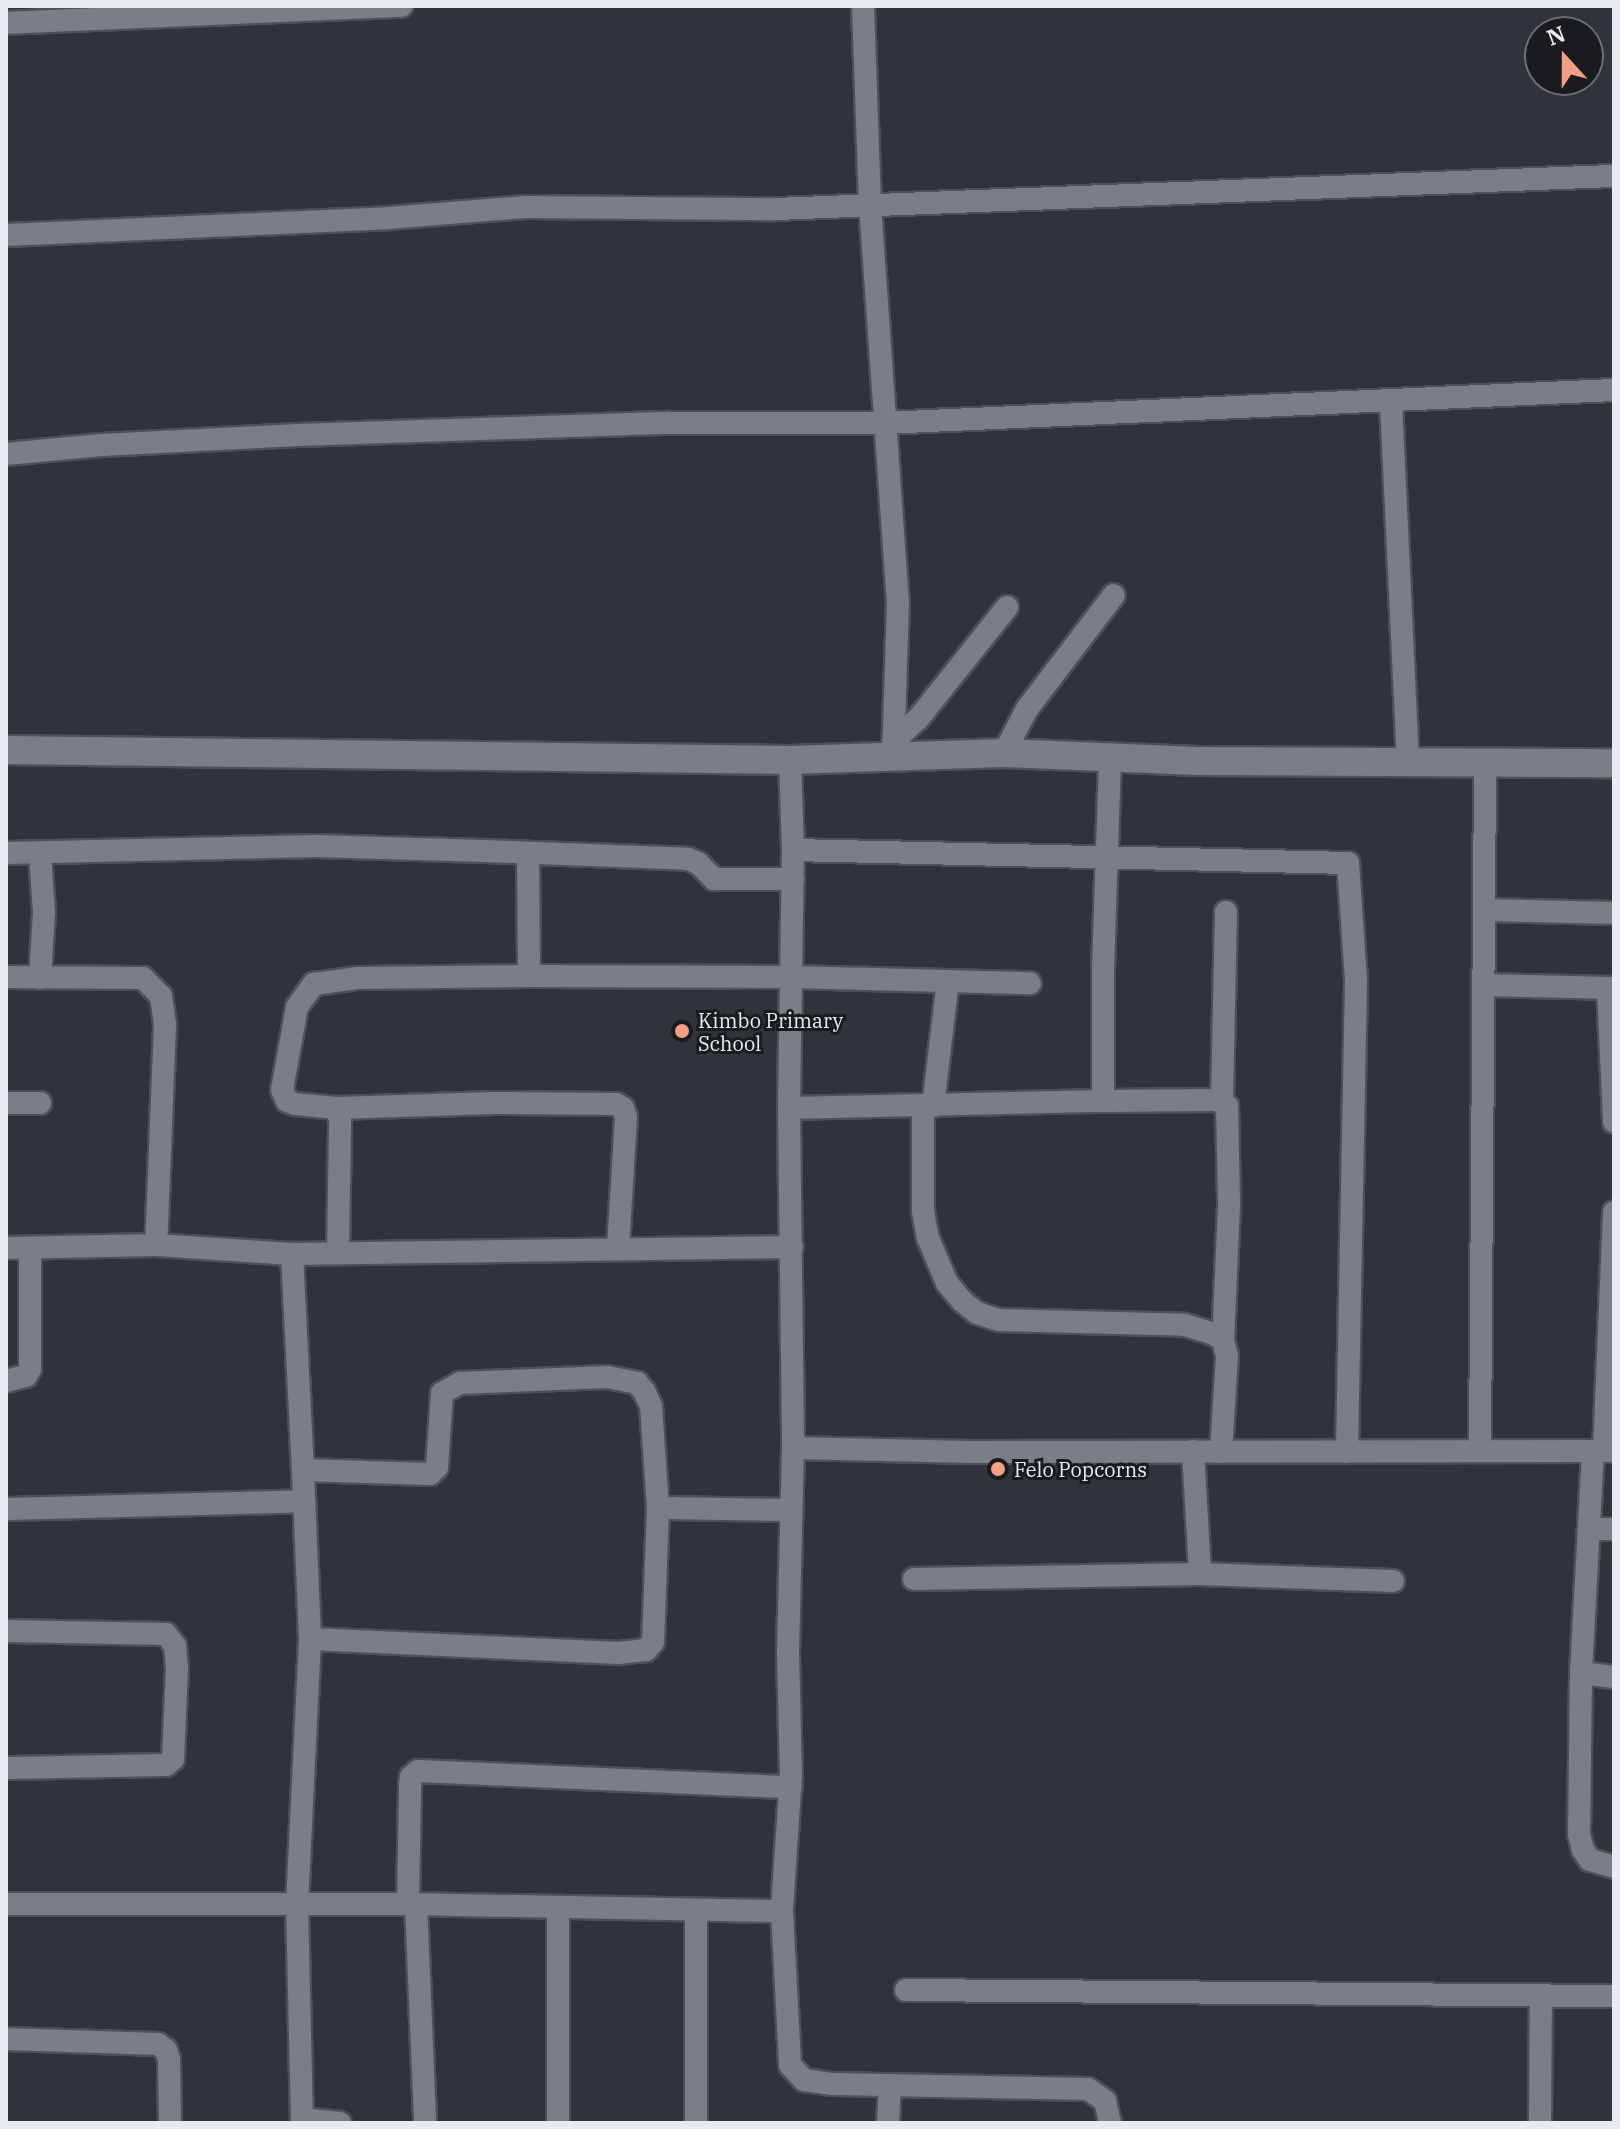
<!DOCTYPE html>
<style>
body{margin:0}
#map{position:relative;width:1620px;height:2129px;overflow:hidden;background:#2f333a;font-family:"IBM Plex Serif",serif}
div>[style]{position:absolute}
.roads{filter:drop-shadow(2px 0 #4d5157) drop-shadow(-2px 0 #4d5157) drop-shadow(0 2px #4d5157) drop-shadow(0 -2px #4d5157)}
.minor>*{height:22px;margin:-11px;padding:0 11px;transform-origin:11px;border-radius:11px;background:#797e87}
.tertiary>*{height:28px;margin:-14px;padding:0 14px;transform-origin:14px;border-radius:14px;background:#797e87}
.dots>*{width:22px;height:22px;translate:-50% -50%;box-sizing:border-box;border:4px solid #191b1e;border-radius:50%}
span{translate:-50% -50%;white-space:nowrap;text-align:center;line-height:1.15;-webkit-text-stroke:6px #191b1e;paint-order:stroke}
.poi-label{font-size:20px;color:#e8ebf0}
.left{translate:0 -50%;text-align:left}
.frame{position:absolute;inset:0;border:8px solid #e8ebf0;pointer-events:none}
.north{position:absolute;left:1524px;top:16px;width:80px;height:80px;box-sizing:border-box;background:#191b1e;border:2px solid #6c6e72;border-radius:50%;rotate:339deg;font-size:22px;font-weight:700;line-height:32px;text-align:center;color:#e8ebf0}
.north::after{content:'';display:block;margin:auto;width:28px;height:36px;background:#f39f85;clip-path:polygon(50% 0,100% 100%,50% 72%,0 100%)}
</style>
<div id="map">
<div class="roads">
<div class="minor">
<div style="left:863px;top:6px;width:198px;rotate:88deg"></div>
<div style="left:870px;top:204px;width:398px;rotate:86deg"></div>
<div style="left:898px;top:601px;width:155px;rotate:91.8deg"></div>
<div style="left:6px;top:23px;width:396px;rotate:-2.5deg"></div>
<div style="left:6px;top:235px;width:382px;rotate:-2.5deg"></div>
<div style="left:388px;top:218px;width:138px;rotate:-4.6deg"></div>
<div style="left:526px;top:207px;width:250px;rotate:0.5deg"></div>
<div style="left:776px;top:209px;width:839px;rotate:-2.26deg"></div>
<div style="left:1391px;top:402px;width:362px;rotate:87.3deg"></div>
<div style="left:6px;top:454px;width:96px;rotate:-5.4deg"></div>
<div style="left:102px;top:445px;width:196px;rotate:-2.9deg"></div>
<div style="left:298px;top:435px;width:371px;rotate:-1.9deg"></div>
<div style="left:669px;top:423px;width:215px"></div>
<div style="left:884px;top:423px;width:731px;rotate:-2.59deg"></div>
<div style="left:893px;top:742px;width:34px;rotate:-43deg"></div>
<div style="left:918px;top:719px;width:143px;rotate:-51.5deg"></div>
<div style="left:1004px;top:753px;width:50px;rotate:-62.4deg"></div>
<div style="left:1027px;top:709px;width:143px;rotate:-52.7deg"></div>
<div style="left:1110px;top:759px;width:209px;rotate:91.9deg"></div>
<div style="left:1103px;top:968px;width:133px;rotate:90deg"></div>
<div style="left:1103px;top:1101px;width:114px;rotate:-0.5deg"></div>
<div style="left:1217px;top:1100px;width:12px;rotate:31deg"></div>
<div style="left:1227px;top:1106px;width:99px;rotate:88.8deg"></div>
<div style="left:1229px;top:1205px;width:135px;rotate:92.5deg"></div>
<div style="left:790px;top:760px;width:90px;rotate:88.1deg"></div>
<div style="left:793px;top:850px;width:258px;rotate:90.9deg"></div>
<div style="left:789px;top:1108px;width:340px;rotate:89.3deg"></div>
<div style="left:793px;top:1448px;width:205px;rotate:91.4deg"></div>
<div style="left:788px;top:1653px;width:121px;rotate:88.6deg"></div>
<div style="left:791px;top:1774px;width:137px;rotate:93.8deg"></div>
<div style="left:782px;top:1911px;width:154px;rotate:87deg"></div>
<div style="left:790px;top:2065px;width:21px;rotate:47deg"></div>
<div style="left:804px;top:2080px;width:29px;rotate:8deg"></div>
<div style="left:833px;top:2084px;width:255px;rotate:1.1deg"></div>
<div style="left:1088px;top:2089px;width:21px;rotate:35deg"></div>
<div style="left:1105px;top:2101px;width:23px;rotate:77deg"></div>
<div style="left:793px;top:850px;width:555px;rotate:1.34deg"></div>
<div style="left:1348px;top:863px;width:118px;rotate:86.1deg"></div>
<div style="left:1356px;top:981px;width:471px;rotate:91.1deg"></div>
<div style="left:6px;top:853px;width:310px;rotate:-1.3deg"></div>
<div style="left:316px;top:846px;width:168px;rotate:1.7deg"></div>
<div style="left:484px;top:851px;width:204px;rotate:2.2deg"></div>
<div style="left:688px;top:859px;width:11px;rotate:22deg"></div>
<div style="left:698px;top:863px;width:23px;rotate:45deg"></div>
<div style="left:714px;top:879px;width:79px"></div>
<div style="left:528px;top:854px;width:122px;rotate:89.5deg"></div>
<div style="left:1484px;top:910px;width:130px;rotate:1.3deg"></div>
<div style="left:6px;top:977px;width:137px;rotate:0.4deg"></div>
<div style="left:143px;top:978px;width:25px;rotate:45deg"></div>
<div style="left:161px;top:996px;width:29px;rotate:82deg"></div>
<div style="left:165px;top:1025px;width:220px;rotate:92.3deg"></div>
<div style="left:40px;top:978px;width:66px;rotate:-86.5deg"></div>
<div style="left:44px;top:912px;width:59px;rotate:-93.9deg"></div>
<div style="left:1483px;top:985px;width:131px;rotate:1.3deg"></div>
<div style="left:1608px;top:988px;width:134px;rotate:87.4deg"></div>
<div style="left:1222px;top:1101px;width:189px;rotate:-88.8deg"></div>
<div style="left:6px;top:1103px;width:34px"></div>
<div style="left:933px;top:1106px;width:126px;rotate:-83.2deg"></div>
<div style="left:923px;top:1107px;width:104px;rotate:90deg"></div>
<div style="left:923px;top:1211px;width:27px;rotate:80deg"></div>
<div style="left:928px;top:1238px;width:49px;rotate:67.1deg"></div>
<div style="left:947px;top:1283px;width:23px;rotate:50deg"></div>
<div style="left:962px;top:1301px;width:19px;rotate:39deg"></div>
<div style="left:977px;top:1313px;width:23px;rotate:18deg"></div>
<div style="left:999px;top:1320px;width:186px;rotate:1.5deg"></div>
<div style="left:1185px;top:1325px;width:28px;rotate:17deg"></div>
<div style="left:1212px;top:1333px;width:13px;rotate:32deg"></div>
<div style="left:1223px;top:1340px;width:16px;rotate:76deg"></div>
<div style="left:1227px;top:1356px;width:96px;rotate:93.6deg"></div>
<div style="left:337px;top:1108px;width:157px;rotate:-1.8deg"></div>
<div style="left:494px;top:1103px;width:122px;rotate:0.5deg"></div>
<div style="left:616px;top:1104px;width:8px;rotate:30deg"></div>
<div style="left:623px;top:1108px;width:9px;rotate:72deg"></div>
<div style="left:626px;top:1117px;width:132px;rotate:93.5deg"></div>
<div style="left:789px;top:1108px;width:314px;rotate:-1.3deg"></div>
<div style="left:6px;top:1248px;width:150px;rotate:-1.1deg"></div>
<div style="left:156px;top:1245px;width:136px;rotate:3.8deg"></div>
<div style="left:292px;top:1254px;width:500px;rotate:-0.8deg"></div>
<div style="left:338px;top:1253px;width:132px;rotate:-89.1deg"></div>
<div style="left:340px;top:1121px;width:13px;rotate:-103deg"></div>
<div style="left:337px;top:1108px;width:42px;rotate:-174.6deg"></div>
<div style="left:295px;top:1104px;width:9px;rotate:-159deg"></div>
<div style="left:287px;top:1101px;width:12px;rotate:-114deg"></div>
<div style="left:282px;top:1090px;width:84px;rotate:-79.8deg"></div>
<div style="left:297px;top:1007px;width:29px;rotate:-54deg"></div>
<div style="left:314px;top:984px;width:43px;rotate:-7.9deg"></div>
<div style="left:357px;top:978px;width:172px;rotate:-0.7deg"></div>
<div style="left:529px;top:976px;width:264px;rotate:0.2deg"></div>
<div style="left:793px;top:977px;width:237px;rotate:1.5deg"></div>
<div style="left:292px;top:1254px;width:216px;rotate:87.1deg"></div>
<div style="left:6px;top:1381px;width:21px;rotate:-14deg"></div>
<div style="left:26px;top:1376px;width:8px;rotate:-60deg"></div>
<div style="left:30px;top:1369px;width:120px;rotate:-90deg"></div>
<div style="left:793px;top:1448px;width:178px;rotate:1.3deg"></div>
<div style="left:971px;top:1452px;width:643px;rotate:-0.09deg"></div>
<div style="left:1480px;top:1450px;width:686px;rotate:-89.58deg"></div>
<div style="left:1193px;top:1451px;width:123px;rotate:86.7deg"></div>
<div style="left:1593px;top:1451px;width:222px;rotate:93.1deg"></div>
<div style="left:1581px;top:1673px;width:161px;rotate:90.7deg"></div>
<div style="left:1579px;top:1834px;width:16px;rotate:76deg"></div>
<div style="left:1583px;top:1850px;width:12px;rotate:55deg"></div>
<div style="left:1590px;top:1860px;width:25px;rotate:16deg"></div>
<div style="left:1604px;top:1451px;width:239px;rotate:-87.6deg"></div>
<div style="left:658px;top:1508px;width:132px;rotate:0.9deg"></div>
<div style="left:6px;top:1509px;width:298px;rotate:-1.5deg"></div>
<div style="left:1589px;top:1529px;width:25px"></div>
<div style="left:914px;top:1579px;width:286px;rotate:-1deg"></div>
<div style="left:1200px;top:1574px;width:193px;rotate:2.1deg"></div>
<div style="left:6px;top:1631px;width:160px;rotate:1.1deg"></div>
<div style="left:166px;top:1634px;width:15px;rotate:53deg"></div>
<div style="left:175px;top:1646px;width:22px;rotate:85deg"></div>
<div style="left:177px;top:1668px;width:91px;rotate:92.5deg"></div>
<div style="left:173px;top:1759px;width:9px;rotate:139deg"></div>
<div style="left:166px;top:1765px;width:160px;rotate:178.9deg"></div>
<div style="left:1581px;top:1673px;width:33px;rotate:7deg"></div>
<div style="left:6px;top:1904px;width:402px"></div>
<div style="left:408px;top:1904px;width:374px;rotate:1.1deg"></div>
<div style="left:408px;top:1904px;width:119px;rotate:-89deg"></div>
<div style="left:410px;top:1785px;width:8px;rotate:-83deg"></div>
<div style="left:411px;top:1777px;width:9px;rotate:-41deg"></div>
<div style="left:418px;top:1771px;width:373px;rotate:2.5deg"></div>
<div style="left:416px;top:1904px;width:219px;rotate:87.6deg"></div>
<div style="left:558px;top:1908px;width:215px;rotate:90deg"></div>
<div style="left:906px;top:1990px;width:708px;rotate:0.49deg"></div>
<div style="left:6px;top:2039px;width:152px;rotate:1.9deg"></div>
<div style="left:158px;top:2044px;width:10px;rotate:37deg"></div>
<div style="left:166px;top:2050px;width:10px;rotate:73deg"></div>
<div style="left:169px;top:2060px;width:63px;rotate:89.1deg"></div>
<div style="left:302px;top:2119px;width:38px;rotate:6deg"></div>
<div style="left:302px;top:2123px;width:218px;rotate:-91.3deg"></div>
<div style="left:297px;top:1905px;width:266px;rotate:-87.2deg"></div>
<div style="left:310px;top:1639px;width:169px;rotate:-92.4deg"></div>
<div style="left:303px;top:1470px;width:127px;rotate:1.8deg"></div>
<div style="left:430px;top:1474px;width:10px;rotate:-45deg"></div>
<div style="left:437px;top:1467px;width:74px;rotate:-86.1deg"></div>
<div style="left:442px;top:1393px;width:21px;rotate:-29deg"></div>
<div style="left:460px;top:1383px;width:147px;rotate:-2.3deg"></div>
<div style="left:607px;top:1377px;width:31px;rotate:11deg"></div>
<div style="left:637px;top:1383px;width:11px;rotate:49deg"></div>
<div style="left:644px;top:1391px;width:17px;rotate:65deg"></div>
<div style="left:651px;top:1406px;width:102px;rotate:86.1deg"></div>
<div style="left:658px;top:1508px;width:134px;rotate:92.1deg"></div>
<div style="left:653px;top:1642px;width:11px;rotate:131deg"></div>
<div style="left:646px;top:1650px;width:27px;rotate:174deg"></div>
<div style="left:619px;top:1653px;width:309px;rotate:-177.4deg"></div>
<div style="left:696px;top:2123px;width:211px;rotate:-90deg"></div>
<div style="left:888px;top:2123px;width:38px;rotate:-87deg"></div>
<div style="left:1540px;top:2123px;width:128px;rotate:-89.6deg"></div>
</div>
<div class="tertiary">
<div style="left:6px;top:750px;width:784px;rotate:0.73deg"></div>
<div style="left:790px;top:760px;width:214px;rotate:-1.9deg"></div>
<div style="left:1004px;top:753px;width:193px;rotate:2.4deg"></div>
<div style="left:1197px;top:761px;width:417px;rotate:0.3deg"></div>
</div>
</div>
<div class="dots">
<div style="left:682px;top:1031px;background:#f39f85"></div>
<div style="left:998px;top:1469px;background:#f39f85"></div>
</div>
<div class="poi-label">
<span class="left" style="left:698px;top:1032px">Kimbo Primary<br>School</span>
<span class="left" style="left:1014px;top:1469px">Felo Popcorns</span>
</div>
<div class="frame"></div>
<div class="north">N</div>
</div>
